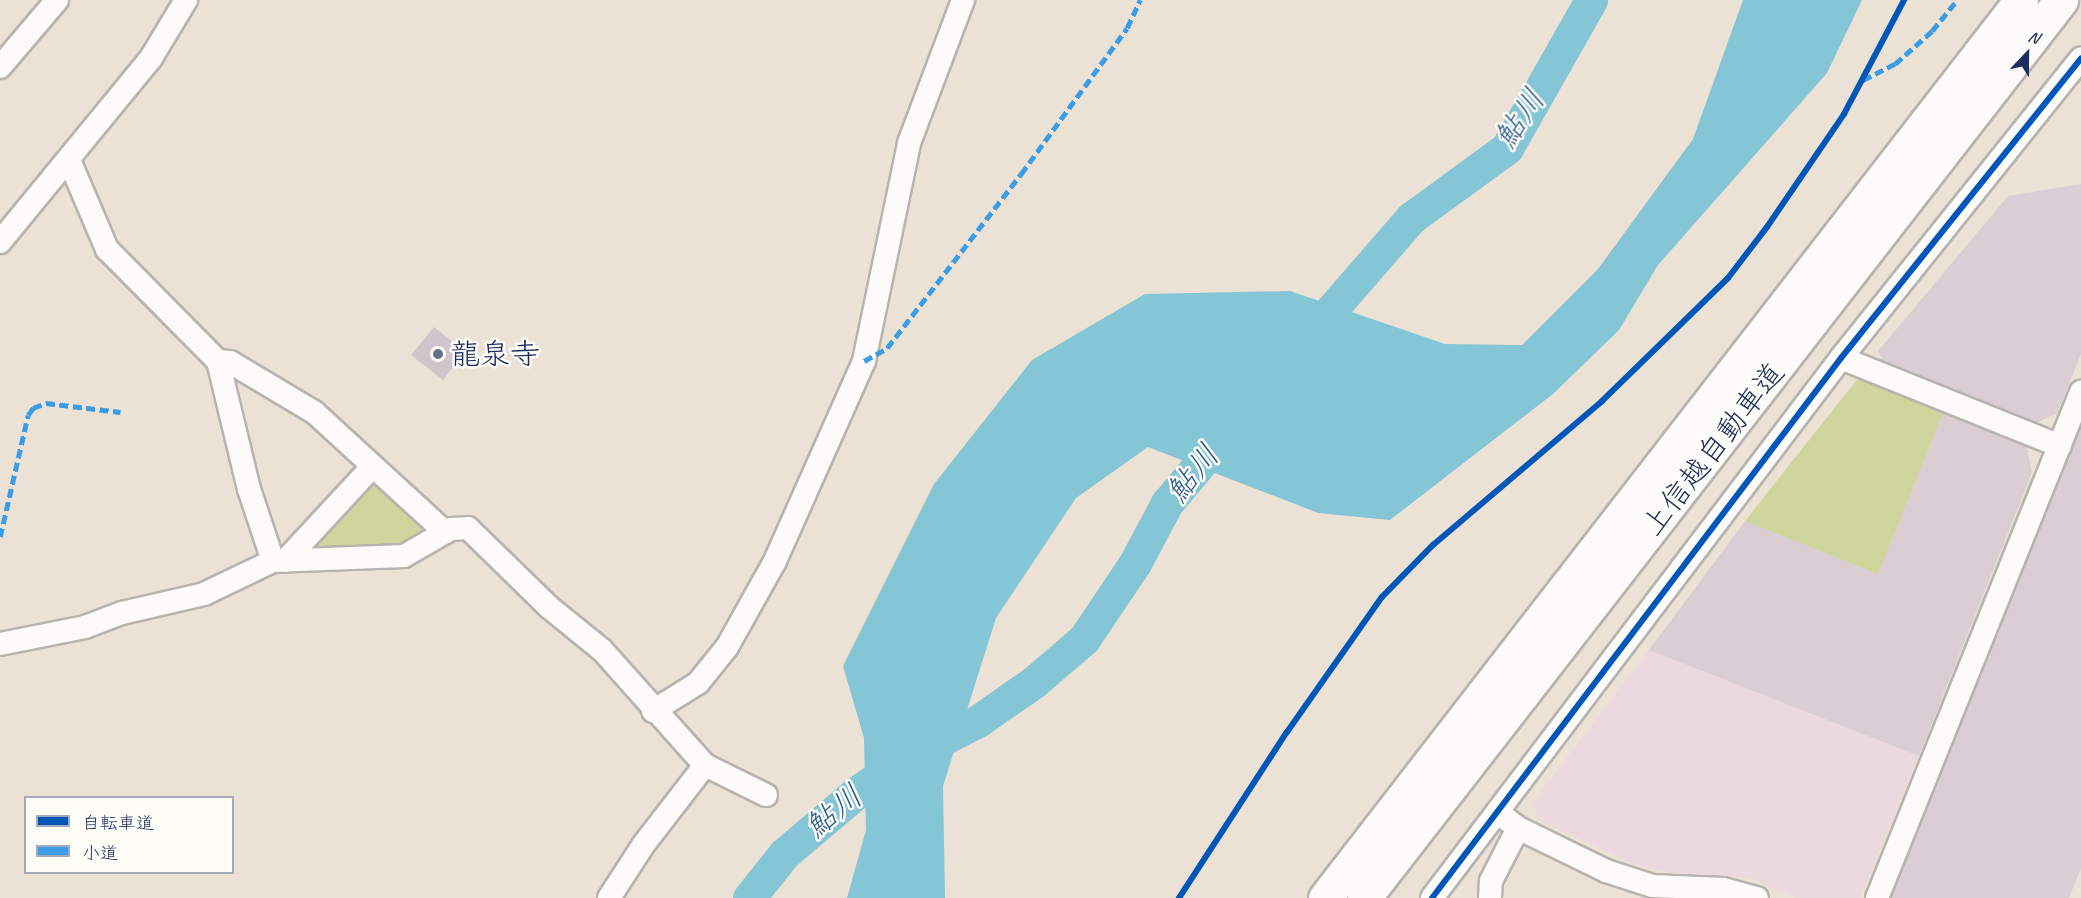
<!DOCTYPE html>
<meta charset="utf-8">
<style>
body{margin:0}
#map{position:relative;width:2081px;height:898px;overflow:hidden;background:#ebe2d5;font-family:Caveat,"Klee One",sans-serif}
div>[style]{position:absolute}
.built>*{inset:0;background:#ecd8df}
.industrial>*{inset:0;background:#daced4}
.green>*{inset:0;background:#ced69d}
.water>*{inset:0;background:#84c5d6}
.river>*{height:33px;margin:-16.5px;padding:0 16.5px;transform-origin:16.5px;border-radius:16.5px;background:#84c5d6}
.building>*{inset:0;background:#d1c4cb}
.roads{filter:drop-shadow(2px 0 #b7b3af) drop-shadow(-2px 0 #b7b3af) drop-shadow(0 2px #b7b3af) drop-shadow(0 -2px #b7b3af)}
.minor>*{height:22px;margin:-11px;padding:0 11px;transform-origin:11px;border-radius:11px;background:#fcfbf9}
.highway>*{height:33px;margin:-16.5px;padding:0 16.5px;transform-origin:16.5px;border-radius:16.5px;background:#fcfbf9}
.quiet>*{height:4.5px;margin-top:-2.25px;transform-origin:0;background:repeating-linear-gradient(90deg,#3b9de6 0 9px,transparent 0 13.5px)}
.cycleway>*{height:6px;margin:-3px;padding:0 3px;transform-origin:3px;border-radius:3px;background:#0057b8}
.dots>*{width:16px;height:16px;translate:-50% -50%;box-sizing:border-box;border:3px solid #fdfcf7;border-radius:50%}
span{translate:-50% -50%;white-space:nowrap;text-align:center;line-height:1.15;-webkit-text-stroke:5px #fdfcf7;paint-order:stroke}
.poi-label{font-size:30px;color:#1b2f5e}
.left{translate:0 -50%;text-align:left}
.street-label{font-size:30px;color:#1b2f5e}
.water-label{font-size:32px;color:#305f88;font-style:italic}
.legend{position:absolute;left:24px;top:796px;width:210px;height:78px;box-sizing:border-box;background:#fdfcf7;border:2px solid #a3aaba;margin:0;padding:8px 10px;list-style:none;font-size:18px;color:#1b2f5e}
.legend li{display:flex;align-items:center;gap:12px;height:30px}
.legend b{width:30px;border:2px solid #a3aaba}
.north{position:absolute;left:1997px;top:24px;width:60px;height:60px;-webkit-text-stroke:4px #fdfcf7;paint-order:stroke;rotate:22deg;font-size:16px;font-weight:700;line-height:24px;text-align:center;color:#1b2f5e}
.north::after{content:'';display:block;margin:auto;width:21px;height:27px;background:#1b2f5e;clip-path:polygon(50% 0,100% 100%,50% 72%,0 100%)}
</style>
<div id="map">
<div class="built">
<div style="clip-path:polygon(1649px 650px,1919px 756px,1860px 898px,1796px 898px,1749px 878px,1665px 872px,1638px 866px,1537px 819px,1533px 802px)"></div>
</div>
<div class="industrial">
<div style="clip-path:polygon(2081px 184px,2081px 354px,2057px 413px,2032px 425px,1885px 366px,1878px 351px,2008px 196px)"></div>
<div style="clip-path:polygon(1944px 411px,2026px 443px,2032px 473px,1919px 756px,1649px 650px,1745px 521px,1878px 574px)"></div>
<div style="clip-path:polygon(2081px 426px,2081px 868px,2069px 898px,1887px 898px)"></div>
</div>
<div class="green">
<div style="clip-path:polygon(1859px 377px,1944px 411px,1878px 574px,1745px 521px)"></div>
<div style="clip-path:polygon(375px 478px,431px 529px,397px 551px,303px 556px)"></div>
</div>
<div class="water">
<div style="clip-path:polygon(1743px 0,1862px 0,1827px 73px,1658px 265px,1619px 330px,1553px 394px,1390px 520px,1318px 513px,1148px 447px,1076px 498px,996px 618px,943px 786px,945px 898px,847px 898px,866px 830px,864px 738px,843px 666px,934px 484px,1032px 360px,1145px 294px,1290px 291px,1445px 344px,1522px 345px,1598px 269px,1693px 139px)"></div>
</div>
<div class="river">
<div style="left:1305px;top:340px;width:162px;rotate:-49deg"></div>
<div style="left:1411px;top:218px;width:119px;rotate:-36.1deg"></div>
<div style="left:1507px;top:148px;width:170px;rotate:-60.4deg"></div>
<div style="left:749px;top:898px;width:56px;rotate:-51.5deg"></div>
<div style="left:784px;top:854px;width:96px;rotate:-40.3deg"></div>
<div style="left:857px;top:792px;width:62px;rotate:-34.5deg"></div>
<div style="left:908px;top:757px;width:79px;rotate:-27.2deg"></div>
<div style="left:978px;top:721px;width:68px;rotate:-34.9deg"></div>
<div style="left:1034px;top:682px;width:66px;rotate:-40.7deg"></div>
<div style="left:1084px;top:639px;width:92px;rotate:-56.1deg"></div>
<div style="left:1135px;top:563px;width:68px;rotate:-61.9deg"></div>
<div style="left:1167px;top:503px;width:90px;rotate:-50deg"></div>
</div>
<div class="building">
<div style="clip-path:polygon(434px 327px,465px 352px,443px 380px,411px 355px)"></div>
</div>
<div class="roads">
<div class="minor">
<div style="left:0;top:67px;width:88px;rotate:-49.6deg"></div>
<div style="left:69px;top:160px;width:97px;rotate:66.9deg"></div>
<div style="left:107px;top:249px;width:158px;rotate:45.3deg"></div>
<div style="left:218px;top:361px;width:132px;rotate:76.4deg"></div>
<div style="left:249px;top:489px;width:76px;rotate:71.6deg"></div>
<div style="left:0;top:242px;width:238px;rotate:-50.6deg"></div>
<div style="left:151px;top:58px;width:68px;rotate:-58.9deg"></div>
<div style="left:1841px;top:358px;width:236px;rotate:21.9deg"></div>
<div style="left:218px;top:361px;width:12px;rotate:5deg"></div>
<div style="left:230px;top:362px;width:98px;rotate:30.8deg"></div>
<div style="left:314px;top:412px;width:178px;rotate:42.5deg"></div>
<div style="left:285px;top:561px;width:128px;rotate:-47.2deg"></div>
<div style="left:0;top:644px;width:87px;rotate:-11.3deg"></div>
<div style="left:85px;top:627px;width:40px;rotate:-21deg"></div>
<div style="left:122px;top:613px;width:84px;rotate:-13deg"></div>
<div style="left:204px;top:594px;width:76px;rotate:-25.6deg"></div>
<div style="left:273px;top:561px;width:131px;rotate:-2.2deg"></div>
<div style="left:404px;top:556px;width:54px;rotate:-29.9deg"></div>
<div style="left:451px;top:529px;width:17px;rotate:-3deg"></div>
<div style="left:468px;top:528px;width:113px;rotate:44.3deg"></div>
<div style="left:549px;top:607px;width:68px;rotate:39.1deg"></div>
<div style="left:602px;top:650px;width:154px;rotate:48.2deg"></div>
<div style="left:705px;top:765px;width:68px;rotate:26.2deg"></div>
<div style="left:653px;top:711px;width:53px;rotate:-31.9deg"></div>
<div style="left:698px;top:683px;width:46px;rotate:-51.1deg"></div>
<div style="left:727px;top:647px;width:98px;rotate:-60.8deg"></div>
<div style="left:775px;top:561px;width:219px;rotate:-66deg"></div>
<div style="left:864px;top:361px;width:223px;rotate:-78.3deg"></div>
<div style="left:909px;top:143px;width:153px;rotate:-69.3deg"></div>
<div style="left:1497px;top:812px;width:26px;rotate:37deg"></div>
<div style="left:1518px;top:828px;width:98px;rotate:26deg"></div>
<div style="left:1606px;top:871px;width:49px;rotate:17.7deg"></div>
<div style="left:1653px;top:886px;width:70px;rotate:2.5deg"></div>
<div style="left:1723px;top:889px;width:35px;rotate:15deg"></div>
<div style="left:609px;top:898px;width:64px;rotate:-57.1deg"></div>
<div style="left:644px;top:844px;width:100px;rotate:-52.3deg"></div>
<div style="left:1432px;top:898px;width:677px;rotate:-52.86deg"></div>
<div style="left:1841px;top:358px;width:384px;rotate:-51.3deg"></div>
<div style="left:1490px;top:898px;width:17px;rotate:-87deg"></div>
<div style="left:1491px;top:881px;width:59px;rotate:-63deg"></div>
<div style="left:1877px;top:898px;width:546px;rotate:-68.04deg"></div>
</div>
<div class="highway">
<div style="left:1325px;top:898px;width:1136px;rotate:-52.22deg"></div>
<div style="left:1364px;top:898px;width:1137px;rotate:-52.18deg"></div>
</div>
</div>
<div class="quiet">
<div style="left:1863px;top:80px;width:36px;rotate:-27deg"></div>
<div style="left:1895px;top:64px;width:50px;rotate:-41.7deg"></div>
<div style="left:1932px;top:31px;width:40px;rotate:-51deg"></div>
<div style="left:864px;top:361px;width:26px;rotate:-29deg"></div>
<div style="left:887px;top:348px;width:220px;rotate:-52.4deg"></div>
<div style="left:1021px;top:174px;width:180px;rotate:-54deg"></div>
<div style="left:1127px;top:28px;width:31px;rotate:-65deg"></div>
<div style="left:0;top:537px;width:125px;rotate:-77.1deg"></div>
<div style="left:28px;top:415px;width:9px;rotate:-54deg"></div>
<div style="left:33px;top:408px;width:14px;rotate:-21deg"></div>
<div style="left:46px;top:403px;width:75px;rotate:6.9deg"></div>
</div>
<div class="cycleway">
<div style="left:1179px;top:898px;width:198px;rotate:-57deg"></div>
<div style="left:1287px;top:732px;width:165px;rotate:-54.9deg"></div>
<div style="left:1382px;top:597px;width:73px;rotate:-45.6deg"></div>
<div style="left:1433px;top:545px;width:222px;rotate:-40.4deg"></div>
<div style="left:1602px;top:401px;width:176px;rotate:-44.3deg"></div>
<div style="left:1728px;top:278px;width:64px;rotate:-52.6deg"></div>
<div style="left:1767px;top:227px;width:137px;rotate:-55.7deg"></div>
<div style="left:1844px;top:114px;width:129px;rotate:-62.2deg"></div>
<div style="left:1432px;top:898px;width:677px;rotate:-52.86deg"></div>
<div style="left:1841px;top:358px;width:384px;rotate:-51.3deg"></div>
</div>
<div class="dots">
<div style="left:438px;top:354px;background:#646e88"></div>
</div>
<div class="poi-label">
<span class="left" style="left:450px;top:354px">龍泉寺</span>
</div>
<div class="street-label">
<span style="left:1713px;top:449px;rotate:-52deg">上信越自動車道</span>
</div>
<div class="water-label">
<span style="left:1520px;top:119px;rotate:-56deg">鮎川</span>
<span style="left:1193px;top:474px;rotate:-51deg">鮎川</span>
<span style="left:834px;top:812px;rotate:-39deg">鮎川</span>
</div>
<ul class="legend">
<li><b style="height:8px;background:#0057b8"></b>自転車道</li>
<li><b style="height:8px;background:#3b9de6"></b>小道</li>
</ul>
<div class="north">N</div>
</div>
